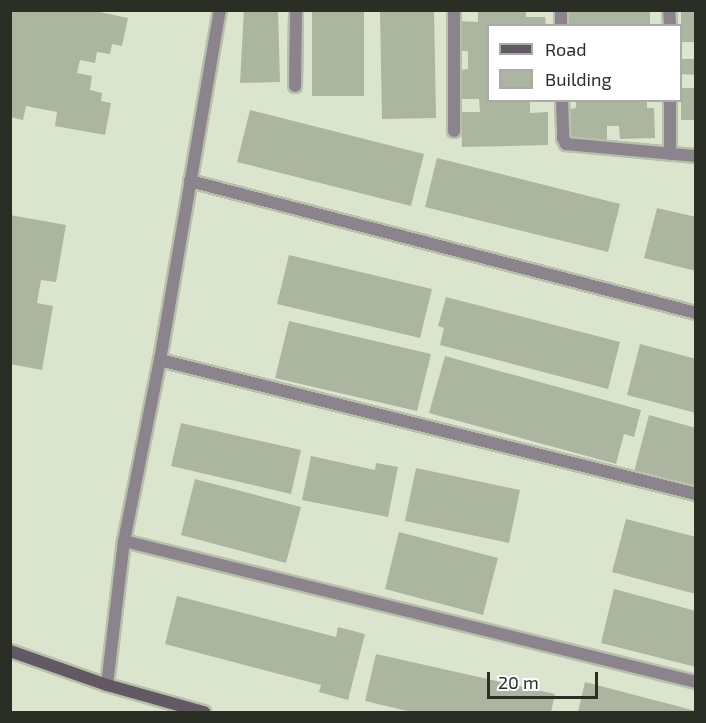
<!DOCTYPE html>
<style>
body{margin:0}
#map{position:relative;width:706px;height:723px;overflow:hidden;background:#dbe5ce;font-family:"Exo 2",sans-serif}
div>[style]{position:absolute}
.building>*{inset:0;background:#acb59f}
.roads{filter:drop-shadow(2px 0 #b8c0ac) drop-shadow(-2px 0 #b8c0ac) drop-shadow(0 2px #b8c0ac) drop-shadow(0 -2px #b8c0ac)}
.street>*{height:12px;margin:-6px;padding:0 6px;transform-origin:6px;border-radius:6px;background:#8b848d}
.secondary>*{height:12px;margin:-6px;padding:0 6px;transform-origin:6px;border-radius:6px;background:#625965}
span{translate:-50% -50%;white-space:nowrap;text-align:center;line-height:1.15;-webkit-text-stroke:6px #fff;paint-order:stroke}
.frame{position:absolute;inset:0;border:12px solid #2a2e25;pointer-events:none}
.legend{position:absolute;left:487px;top:24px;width:195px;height:78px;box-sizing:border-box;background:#fff;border:2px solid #aaaba8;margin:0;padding:8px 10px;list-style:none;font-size:18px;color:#2a2e25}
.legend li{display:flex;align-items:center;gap:12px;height:30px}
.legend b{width:30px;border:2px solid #aaaba8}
.scale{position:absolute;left:487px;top:672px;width:111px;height:27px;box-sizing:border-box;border:3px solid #2a2e25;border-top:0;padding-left:8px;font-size:18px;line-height:21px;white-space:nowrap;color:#2a2e25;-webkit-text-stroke:4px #fff;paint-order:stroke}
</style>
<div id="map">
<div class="building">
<div style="clip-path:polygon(10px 10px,90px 10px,128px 18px,122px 46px,112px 44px,110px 54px,97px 52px,95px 63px,80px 60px,77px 73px,92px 76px,90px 90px,102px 93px,101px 101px,111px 103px,105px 135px,55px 126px,57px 112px,26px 106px,23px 120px,10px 117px)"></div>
<div style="clip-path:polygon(244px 10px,278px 10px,280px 82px,240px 83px)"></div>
<div style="clip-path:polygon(312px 10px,364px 10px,364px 96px,312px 96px)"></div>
<div style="clip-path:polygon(380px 10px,434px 10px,436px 118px,382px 119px)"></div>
<div style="clip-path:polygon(478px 10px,526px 10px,526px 17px,545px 17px,546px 26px,488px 26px,488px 100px,530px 100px,530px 113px,548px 112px,548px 145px,462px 147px,461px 112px,480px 112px,479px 99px,461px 99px,460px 70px,468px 69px,468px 51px,460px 51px,459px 21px,478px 22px)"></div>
<div style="clip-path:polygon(568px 10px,650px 10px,650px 25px,575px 26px,568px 24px)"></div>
<div style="clip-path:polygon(681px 10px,696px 10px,696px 42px,681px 42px)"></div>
<div style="clip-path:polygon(681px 59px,696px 59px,696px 75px,681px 74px)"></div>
<div style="clip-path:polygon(681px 88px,696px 88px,696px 120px,681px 120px)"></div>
<div style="clip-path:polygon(576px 100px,647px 100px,647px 108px,654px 108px,655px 138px,620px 139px,619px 126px,607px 126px,607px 139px,571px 140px,570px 109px,576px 108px)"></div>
<div style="clip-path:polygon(250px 110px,424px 154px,411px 206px,237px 162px)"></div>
<div style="clip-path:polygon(437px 158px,620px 204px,608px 252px,425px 207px)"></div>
<div style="clip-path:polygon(657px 208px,696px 217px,696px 271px,644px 258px)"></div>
<div style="clip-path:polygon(10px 215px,66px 225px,56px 282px,41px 280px,37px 303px,53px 306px,42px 370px,10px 364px)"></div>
<div style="clip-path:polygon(289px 255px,432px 289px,420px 338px,277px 304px)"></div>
<div style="clip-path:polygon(446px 297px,620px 342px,608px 389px,440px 345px,444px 328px,438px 326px)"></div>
<div style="clip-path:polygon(289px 321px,431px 354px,417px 411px,275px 378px)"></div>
<div style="clip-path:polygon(640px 344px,696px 359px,696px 413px,627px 395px)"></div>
<div style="clip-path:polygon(445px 356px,641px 410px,634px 437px,624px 434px,616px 464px,429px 413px)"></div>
<div style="clip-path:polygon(649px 415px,696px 428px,696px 487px,634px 472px)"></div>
<div style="clip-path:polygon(181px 423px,301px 450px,291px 494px,171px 466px)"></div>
<div style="clip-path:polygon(311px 456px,375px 470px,376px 463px,398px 467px,388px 517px,302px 500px)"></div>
<div style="clip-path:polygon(416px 468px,520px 490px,509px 543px,405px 521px)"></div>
<div style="clip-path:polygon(195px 479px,301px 507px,286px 563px,181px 535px)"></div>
<div style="clip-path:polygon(626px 519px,696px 537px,696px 594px,612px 572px)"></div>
<div style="clip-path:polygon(399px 532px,498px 558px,483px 615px,385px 589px)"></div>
<div style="clip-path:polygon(614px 589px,696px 611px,696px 667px,601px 643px)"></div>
<div style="clip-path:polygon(177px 596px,336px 637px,338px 627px,365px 634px,348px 700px,319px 692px,321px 685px,165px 644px)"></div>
<div style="clip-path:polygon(376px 654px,555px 694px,551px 712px,412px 712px,365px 701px)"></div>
<div style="clip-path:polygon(585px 682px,696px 711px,696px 712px,578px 712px)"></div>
</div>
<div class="roads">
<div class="street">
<div style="left:454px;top:10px;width:121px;rotate:90deg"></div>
<div style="left:561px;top:10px;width:16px;rotate:90deg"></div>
<div style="left:669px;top:10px;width:16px;rotate:86deg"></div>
<div style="left:295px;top:86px;width:76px;rotate:-89.2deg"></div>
<div style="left:562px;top:100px;width:38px;rotate:88deg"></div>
<div style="left:563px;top:138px;width:7px;rotate:63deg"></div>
<div style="left:566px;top:144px;width:131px;rotate:5.3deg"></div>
<div style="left:670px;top:100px;width:54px;rotate:90deg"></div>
<div style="left:190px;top:181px;width:523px;rotate:14.62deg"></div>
<div style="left:160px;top:360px;width:552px;rotate:14.04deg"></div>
<div style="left:124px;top:541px;width:589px;rotate:13.85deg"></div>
<div style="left:107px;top:685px;width:145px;rotate:-83.3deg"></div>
<div style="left:124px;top:541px;width:185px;rotate:-78.8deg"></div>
<div style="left:160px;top:360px;width:355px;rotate:-80.3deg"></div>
</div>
<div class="secondary">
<div style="left:10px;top:651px;width:103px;rotate:19.3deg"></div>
<div style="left:107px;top:685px;width:101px;rotate:15.6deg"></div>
</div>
</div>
<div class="frame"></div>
<ul class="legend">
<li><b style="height:8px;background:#625965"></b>Road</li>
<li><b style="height:16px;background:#acb59f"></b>Building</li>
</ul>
<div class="scale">20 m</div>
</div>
